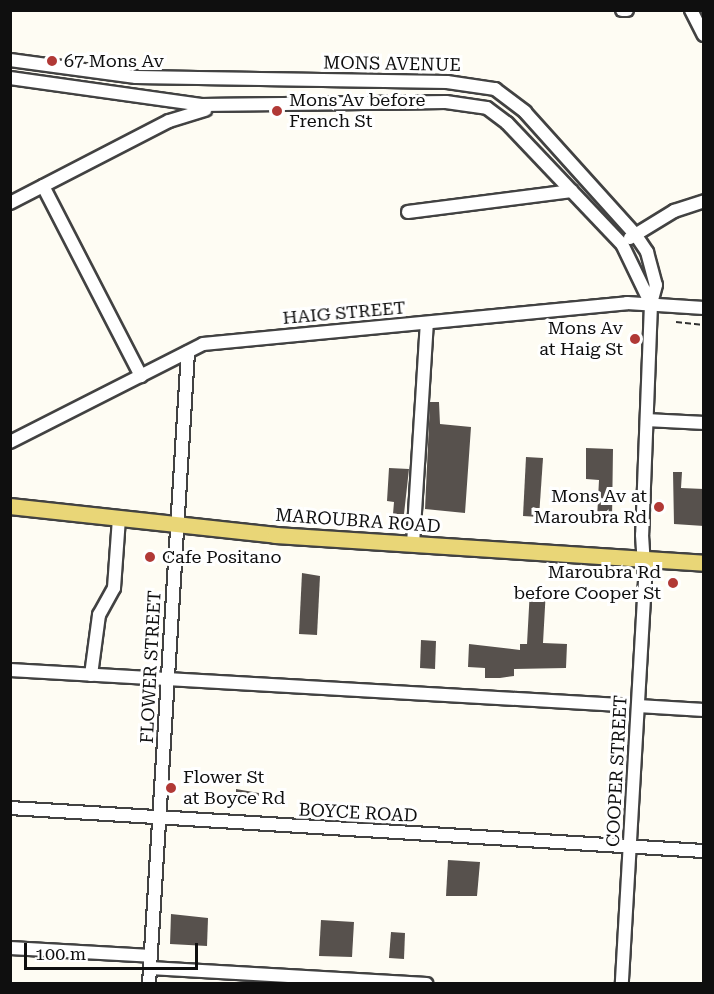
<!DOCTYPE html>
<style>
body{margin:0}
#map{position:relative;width:714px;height:994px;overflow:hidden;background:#fefcf3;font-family:"Roboto Serif",serif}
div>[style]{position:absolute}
.building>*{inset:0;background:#57514d}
.path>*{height:2px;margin-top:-1px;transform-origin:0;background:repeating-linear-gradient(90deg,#313131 0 6px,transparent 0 9px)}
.roads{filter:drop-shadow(2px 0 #424242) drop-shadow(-2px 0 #424242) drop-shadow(0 2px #424242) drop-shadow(0 -2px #424242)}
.minor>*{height:12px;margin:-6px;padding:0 6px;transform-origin:6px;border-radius:6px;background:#fff}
.major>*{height:15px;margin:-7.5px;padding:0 7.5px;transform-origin:7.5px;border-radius:7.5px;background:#e9d677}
.dots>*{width:16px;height:16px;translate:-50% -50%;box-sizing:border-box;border:3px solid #fff;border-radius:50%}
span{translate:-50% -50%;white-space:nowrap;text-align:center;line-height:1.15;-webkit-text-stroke:6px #fff;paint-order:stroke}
.poi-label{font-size:18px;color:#0f0f0f}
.left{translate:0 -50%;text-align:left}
.right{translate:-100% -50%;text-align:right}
.street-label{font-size:18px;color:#0f0f0f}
.frame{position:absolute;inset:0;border:12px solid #0f0f0f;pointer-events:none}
.scale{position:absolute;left:24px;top:943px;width:174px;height:27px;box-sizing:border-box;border:3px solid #0f0f0f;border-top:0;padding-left:8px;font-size:18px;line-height:21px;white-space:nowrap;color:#0f0f0f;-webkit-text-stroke:4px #fff;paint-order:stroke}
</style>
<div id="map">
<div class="building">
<div style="clip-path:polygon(430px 402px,439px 402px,440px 424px,471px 427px,465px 513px,425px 509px)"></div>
<div style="clip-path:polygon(586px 448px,613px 449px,612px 520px,597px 519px,599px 480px,586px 479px)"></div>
<div style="clip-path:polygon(526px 457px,543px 458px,539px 517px,523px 516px)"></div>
<div style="clip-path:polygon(389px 468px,409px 469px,404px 514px,393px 514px,394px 502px,387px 501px)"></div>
<div style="clip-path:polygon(673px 472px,682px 472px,681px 488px,704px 489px,704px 526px,674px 524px)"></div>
<div style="clip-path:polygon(302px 573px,320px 576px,317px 635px,299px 634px)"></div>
<div style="clip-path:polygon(530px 589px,546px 589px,543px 643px,567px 644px,566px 668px,514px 669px,514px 676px,500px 678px,485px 678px,485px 668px,468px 667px,469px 644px,520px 650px,520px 644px,527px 644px)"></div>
<div style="clip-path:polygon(421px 640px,436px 641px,435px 669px,420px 668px)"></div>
<div style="clip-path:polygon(236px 789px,259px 793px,258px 804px,236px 801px)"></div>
<div style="clip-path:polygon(448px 860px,480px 862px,477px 896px,446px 896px)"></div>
<div style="clip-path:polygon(171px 914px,208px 918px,207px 946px,170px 944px)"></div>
<div style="clip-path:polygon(321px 920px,354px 922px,352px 957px,319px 956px)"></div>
<div style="clip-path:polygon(391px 932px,405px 933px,404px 959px,389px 958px)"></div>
</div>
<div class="path">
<div style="left:676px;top:322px;width:28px;rotate:6deg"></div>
</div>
<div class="roads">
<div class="minor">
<div style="left:622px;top:10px;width:5px"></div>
<div style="left:691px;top:10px;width:28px;rotate:63deg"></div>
<div style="left:10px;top:60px;width:127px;rotate:7.7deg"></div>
<div style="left:136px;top:77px;width:311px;rotate:0.9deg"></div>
<div style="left:447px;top:82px;width:49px;rotate:8.3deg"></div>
<div style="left:495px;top:89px;width:38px;rotate:37deg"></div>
<div style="left:525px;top:112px;width:164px;rotate:48deg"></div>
<div style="left:635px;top:234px;width:22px;rotate:56deg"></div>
<div style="left:647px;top:252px;width:34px;rotate:75deg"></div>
<div style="left:656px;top:285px;width:20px;rotate:105deg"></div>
<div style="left:651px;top:304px;width:231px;rotate:92.2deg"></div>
<div style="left:642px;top:535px;width:46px;rotate:86.3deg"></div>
<div style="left:645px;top:581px;width:404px;rotate:93.3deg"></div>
<div style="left:10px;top:78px;width:193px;rotate:8deg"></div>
<div style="left:201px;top:105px;width:245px;rotate:-0.7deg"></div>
<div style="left:446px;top:102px;width:41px;rotate:8.3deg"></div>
<div style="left:487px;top:108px;width:25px;rotate:37deg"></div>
<div style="left:507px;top:123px;width:167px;rotate:46.5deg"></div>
<div style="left:622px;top:244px;width:67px;rotate:64.2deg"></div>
<div style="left:43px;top:186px;width:214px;rotate:62.7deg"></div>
<div style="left:10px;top:203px;width:179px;rotate:-27.3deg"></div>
<div style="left:169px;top:121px;width:38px;rotate:-17deg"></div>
<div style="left:408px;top:212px;width:165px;rotate:-7.3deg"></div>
<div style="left:630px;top:238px;width:52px;rotate:-31.5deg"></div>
<div style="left:674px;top:211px;width:32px;rotate:-18deg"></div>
<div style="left:647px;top:420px;width:57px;rotate:3deg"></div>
<div style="left:10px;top:442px;width:216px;rotate:-26.9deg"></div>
<div style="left:203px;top:344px;width:426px;rotate:-5.5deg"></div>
<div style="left:627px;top:303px;width:77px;rotate:3.7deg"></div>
<div style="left:413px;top:544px;width:221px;rotate:-86.4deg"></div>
<div style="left:10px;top:670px;width:611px;rotate:3.28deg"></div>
<div style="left:91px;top:675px;width:61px;rotate:-82.4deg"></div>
<div style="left:99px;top:615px;width:31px;rotate:-61deg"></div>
<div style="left:114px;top:588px;width:70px;rotate:-85.9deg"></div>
<div style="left:638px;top:706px;width:66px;rotate:3.5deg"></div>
<div style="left:10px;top:808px;width:695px;rotate:3.55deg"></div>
<div style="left:10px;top:948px;width:141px;rotate:3.2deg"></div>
<div style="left:150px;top:968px;width:277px;rotate:3.3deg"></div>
<div style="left:149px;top:984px;width:633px;rotate:-86.47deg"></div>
</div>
<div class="major">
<div style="left:10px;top:506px;width:267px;rotate:6.2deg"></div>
<div style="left:275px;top:535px;width:430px;rotate:3.7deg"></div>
</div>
</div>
<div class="dots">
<div style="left:52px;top:61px;background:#b13936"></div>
<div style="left:277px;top:111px;background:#b13936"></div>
<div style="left:635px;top:339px;background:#b13936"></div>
<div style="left:659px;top:507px;background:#b13936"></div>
<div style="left:150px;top:557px;background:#b13936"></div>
<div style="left:673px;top:583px;background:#b13936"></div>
<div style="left:171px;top:788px;background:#b13936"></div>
</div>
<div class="poi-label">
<span class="left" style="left:64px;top:61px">67 Mons Av</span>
<span class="left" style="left:289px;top:111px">Mons Av before<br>French St</span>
<span class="right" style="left:623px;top:339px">Mons Av<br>at Haig St</span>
<span class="right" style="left:647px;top:507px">Mons Av at<br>Maroubra Rd</span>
<span class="left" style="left:162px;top:557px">Cafe Positano</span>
<span class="right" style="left:661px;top:583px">Maroubra Rd<br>before Cooper St</span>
<span class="left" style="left:183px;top:788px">Flower St<br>at Boyce Rd</span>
</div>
<div class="street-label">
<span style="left:392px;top:64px;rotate:1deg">MONS AVENUE</span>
<span style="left:344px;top:313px;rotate:-5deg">HAIG STREET</span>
<span style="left:358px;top:521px;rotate:4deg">MAROUBRA ROAD</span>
<span style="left:151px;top:667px;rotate:-87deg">FLOWER STREET</span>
<span style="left:617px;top:771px;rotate:-87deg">COOPER STREET</span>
<span style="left:358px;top:813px;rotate:3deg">BOYCE ROAD</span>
</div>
<div class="frame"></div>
<div class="scale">100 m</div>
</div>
